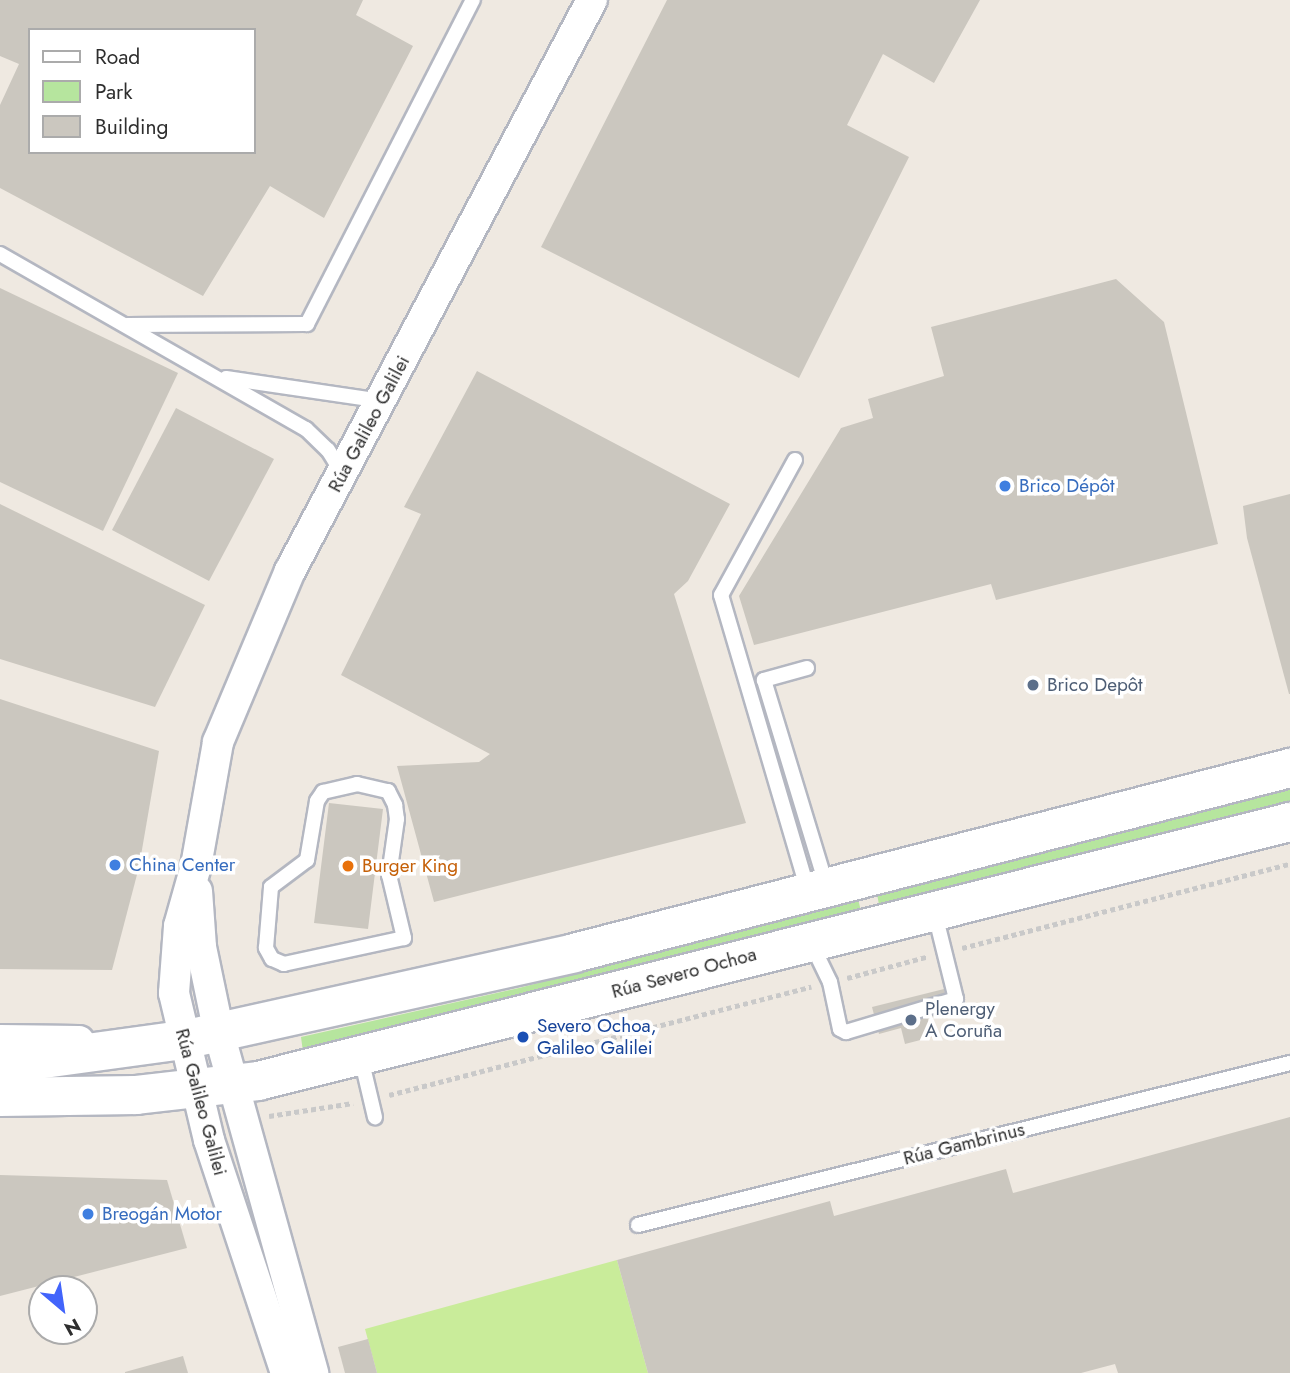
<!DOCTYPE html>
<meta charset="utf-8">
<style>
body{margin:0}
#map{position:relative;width:1290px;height:1373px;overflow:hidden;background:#efe9e1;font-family:Jost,sans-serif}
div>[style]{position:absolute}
.green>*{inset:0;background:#b6e59e}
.pitch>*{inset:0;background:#c9ec9a}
.building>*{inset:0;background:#cbc7bf}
.path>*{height:4.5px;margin-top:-2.25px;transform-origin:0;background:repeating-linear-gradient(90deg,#c9c9c9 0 5px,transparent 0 8.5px)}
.roads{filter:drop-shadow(2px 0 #b4b7c1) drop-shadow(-2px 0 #b4b7c1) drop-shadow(0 2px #b4b7c1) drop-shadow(0 -2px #b4b7c1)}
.lane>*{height:14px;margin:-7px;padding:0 7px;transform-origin:7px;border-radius:7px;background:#fff}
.street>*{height:30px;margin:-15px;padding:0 15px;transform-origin:15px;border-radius:15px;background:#fff}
.secondary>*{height:38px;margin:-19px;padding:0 19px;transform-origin:19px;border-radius:19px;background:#fff}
.dots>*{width:19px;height:19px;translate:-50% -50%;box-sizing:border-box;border:4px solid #fff;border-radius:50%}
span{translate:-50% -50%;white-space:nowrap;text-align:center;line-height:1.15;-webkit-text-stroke:7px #fff;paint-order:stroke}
.street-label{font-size:19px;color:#2e2e2e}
.shop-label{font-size:19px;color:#366cbe}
.left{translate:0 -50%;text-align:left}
.service-label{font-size:19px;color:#4e5e75}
.food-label{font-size:19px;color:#c56008}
.transit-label{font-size:19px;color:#164399}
.legend{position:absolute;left:28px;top:28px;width:228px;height:126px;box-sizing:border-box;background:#fff;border:2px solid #ababab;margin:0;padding:9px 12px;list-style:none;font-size:21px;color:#2e2e2e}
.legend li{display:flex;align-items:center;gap:14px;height:35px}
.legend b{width:35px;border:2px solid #ababab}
.north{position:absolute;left:28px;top:1275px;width:70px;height:70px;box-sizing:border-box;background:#fff;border:2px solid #ababab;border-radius:50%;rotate:151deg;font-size:19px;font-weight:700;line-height:28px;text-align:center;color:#2e2e2e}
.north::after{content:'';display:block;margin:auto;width:24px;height:32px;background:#4264fb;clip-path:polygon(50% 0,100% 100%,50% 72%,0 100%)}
</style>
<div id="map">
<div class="green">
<div style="clip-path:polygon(1290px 785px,1290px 802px,880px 910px,877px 894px)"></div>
<div style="clip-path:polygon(858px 899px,862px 915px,303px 1052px,301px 1037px,519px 988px)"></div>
</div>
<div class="pitch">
<div style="clip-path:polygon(617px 1260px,648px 1373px,377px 1373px,365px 1329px)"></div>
</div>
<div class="building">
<div style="clip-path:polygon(evenodd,0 0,363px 0,356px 15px,413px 46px,324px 218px,270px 186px,203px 296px,0 188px,0 105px,19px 64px,0 56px,0 0,30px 30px,254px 30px,254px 152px,30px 152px,30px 30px)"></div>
<div style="clip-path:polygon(667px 0,980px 0,934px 83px,883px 54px,847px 125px,909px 157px,799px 378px,541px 247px)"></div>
<div style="clip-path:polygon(1116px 279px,1164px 322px,1218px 544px,996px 600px,991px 584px,754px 645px,739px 596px,841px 428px,873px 418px,868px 399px,944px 376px,931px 327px)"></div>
<div style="clip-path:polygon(0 288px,178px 373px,103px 531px,0 482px)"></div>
<div style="clip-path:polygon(477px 371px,730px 504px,688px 581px,674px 594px,746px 823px,434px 902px,397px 766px,479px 762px,490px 754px,341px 675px,421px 514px,404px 507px)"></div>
<div style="clip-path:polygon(176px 408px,274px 459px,209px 581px,112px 530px)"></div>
<div style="clip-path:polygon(1290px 494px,1290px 694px,1289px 694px,1247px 538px,1243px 506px)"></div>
<div style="clip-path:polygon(0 504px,205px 605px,155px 707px,0 659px)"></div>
<div style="clip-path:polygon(0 699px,159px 751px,139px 867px,112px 970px,0 969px)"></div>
<div style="clip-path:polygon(329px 803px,383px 809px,368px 929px,314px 923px)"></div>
<div style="clip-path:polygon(944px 989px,950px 1013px,928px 1019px,932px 1037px,905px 1044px,901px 1028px,879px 1034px,872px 1007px)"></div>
<div style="clip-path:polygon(1290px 1117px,1290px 1373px,1118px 1373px,1115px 1364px,1081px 1373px,648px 1373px,617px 1260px,830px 1201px,834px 1216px,1006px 1169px,1013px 1193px)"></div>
<div style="clip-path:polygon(0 1175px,167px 1180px,187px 1248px,0 1296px)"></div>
<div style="clip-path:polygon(368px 1339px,377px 1373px,345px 1373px,338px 1347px)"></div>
<div style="clip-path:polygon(183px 1356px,188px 1373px,125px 1373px,125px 1372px)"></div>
</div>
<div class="path">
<div style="left:962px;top:948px;width:339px;rotate:-14.4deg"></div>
<div style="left:847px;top:978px;width:82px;rotate:-14.9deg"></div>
<div style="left:389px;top:1095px;width:436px;rotate:-14.4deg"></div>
<div style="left:269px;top:1116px;width:85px;rotate:-8.8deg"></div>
</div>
<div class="roads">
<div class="lane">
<div style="left:0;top:254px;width:353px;rotate:29.8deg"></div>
<div style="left:306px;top:429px;width:30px;rotate:44deg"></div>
<div style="left:328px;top:450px;width:28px;rotate:58deg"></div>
<div style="left:127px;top:325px;width:180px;rotate:-0.3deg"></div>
<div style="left:307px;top:324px;width:364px;rotate:-62.9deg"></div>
<div style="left:226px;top:378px;width:157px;rotate:8.4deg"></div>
<div style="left:795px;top:460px;width:154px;rotate:118.7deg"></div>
<div style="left:721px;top:595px;width:308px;rotate:73.6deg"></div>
<div style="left:807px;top:668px;width:45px;rotate:164.4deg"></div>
<div style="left:764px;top:680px;width:216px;rotate:73.1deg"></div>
<div style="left:357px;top:784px;width:32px;rotate:13deg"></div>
<div style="left:388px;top:791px;width:16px;rotate:63deg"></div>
<div style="left:395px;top:805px;width:14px;rotate:82deg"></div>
<div style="left:397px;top:819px;width:57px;rotate:98.1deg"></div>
<div style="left:389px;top:875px;width:65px;rotate:76.6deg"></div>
<div style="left:404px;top:938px;width:123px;rotate:167.8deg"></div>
<div style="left:284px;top:964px;width:13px;rotate:-157deg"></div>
<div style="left:272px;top:959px;width:13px;rotate:-119deg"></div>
<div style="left:266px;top:948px;width:61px;rotate:-85.3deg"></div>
<div style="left:271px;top:887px;width:45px;rotate:-36.9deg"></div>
<div style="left:307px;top:860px;width:60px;rotate:-80.4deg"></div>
<div style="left:317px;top:801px;width:11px;rotate:-56deg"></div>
<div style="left:323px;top:792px;width:35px;rotate:-13deg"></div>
<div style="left:812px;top:945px;width:41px;rotate:64.1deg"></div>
<div style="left:830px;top:982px;width:48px;rotate:78deg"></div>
<div style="left:840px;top:1029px;width:7px;rotate:27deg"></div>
<div style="left:846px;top:1032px;width:115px;rotate:-16.7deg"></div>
<div style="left:956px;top:999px;width:88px;rotate:-103.9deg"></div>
<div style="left:361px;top:1058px;width:61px;rotate:76.7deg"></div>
<div style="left:638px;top:1225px;width:672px;rotate:-13.95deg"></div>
</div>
<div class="street">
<div style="left:197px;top:891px;width:56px;rotate:85.9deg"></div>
<div style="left:201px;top:947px;width:88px;rotate:78.2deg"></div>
<div style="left:219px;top:1033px;width:353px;rotate:74.5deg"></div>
<div style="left:0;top:1040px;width:79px;rotate:0.7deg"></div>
<div style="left:286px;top:1373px;width:245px;rotate:-108.3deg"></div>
<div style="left:209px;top:1140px;width:151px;rotate:-103.4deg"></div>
<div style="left:174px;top:993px;width:67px;rotate:-85.7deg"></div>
<div style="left:179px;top:926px;width:62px;rotate:-74.2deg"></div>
<div style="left:196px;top:866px;width:126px;rotate:-79.9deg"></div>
<div style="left:218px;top:742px;width:186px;rotate:-67.2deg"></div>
<div style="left:290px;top:571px;width:646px;rotate:-62.13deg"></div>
</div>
<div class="secondary">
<div style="left:0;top:1065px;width:185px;rotate:-7.8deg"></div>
<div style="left:183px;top:1040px;width:401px;rotate:-12.5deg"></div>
<div style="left:574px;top:953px;width:740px;rotate:-14.49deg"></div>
<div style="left:0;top:1097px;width:136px;rotate:-0.8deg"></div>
<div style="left:136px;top:1095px;width:123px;rotate:-6.5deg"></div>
<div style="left:258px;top:1081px;width:1064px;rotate:-14.09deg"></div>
</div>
</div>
<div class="dots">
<div style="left:1005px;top:486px;background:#3f7fe0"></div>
<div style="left:1033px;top:685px;background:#5c6f8a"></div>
<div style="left:115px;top:865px;background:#3f7fe0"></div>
<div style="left:348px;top:866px;background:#e8710a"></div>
<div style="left:911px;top:1020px;background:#5c6f8a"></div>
<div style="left:523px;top:1037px;background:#1a4fb4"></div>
<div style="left:88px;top:1214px;background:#3f7fe0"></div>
</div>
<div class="street-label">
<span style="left:369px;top:424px;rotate:-62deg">Rúa Galileo Galilei</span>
<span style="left:684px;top:973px;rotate:-15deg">Rúa Severo Ochoa</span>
<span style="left:201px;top:1102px;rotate:75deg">Rúa Galileo Galilei</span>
<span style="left:964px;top:1144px;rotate:-14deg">Rúa Gambrinus</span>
</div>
<div class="shop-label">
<span class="left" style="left:1019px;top:486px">Brico Dépôt</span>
<span class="left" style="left:129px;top:865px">China Center</span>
<span class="left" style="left:102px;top:1214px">Breogán Motor</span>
</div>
<div class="service-label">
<span class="left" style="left:1047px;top:685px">Brico Depôt</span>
<span class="left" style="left:925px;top:1020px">Plenergy<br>A Coruña</span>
</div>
<div class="food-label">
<span class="left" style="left:362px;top:866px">Burger King</span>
</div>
<div class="transit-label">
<span class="left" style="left:537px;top:1037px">Severo Ochoa,<br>Galileo Galilei</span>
</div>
<ul class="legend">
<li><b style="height:9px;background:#fff"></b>Road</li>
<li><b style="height:19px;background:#b6e59e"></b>Park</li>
<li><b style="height:19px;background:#cbc7bf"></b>Building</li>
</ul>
<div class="north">N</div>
</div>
